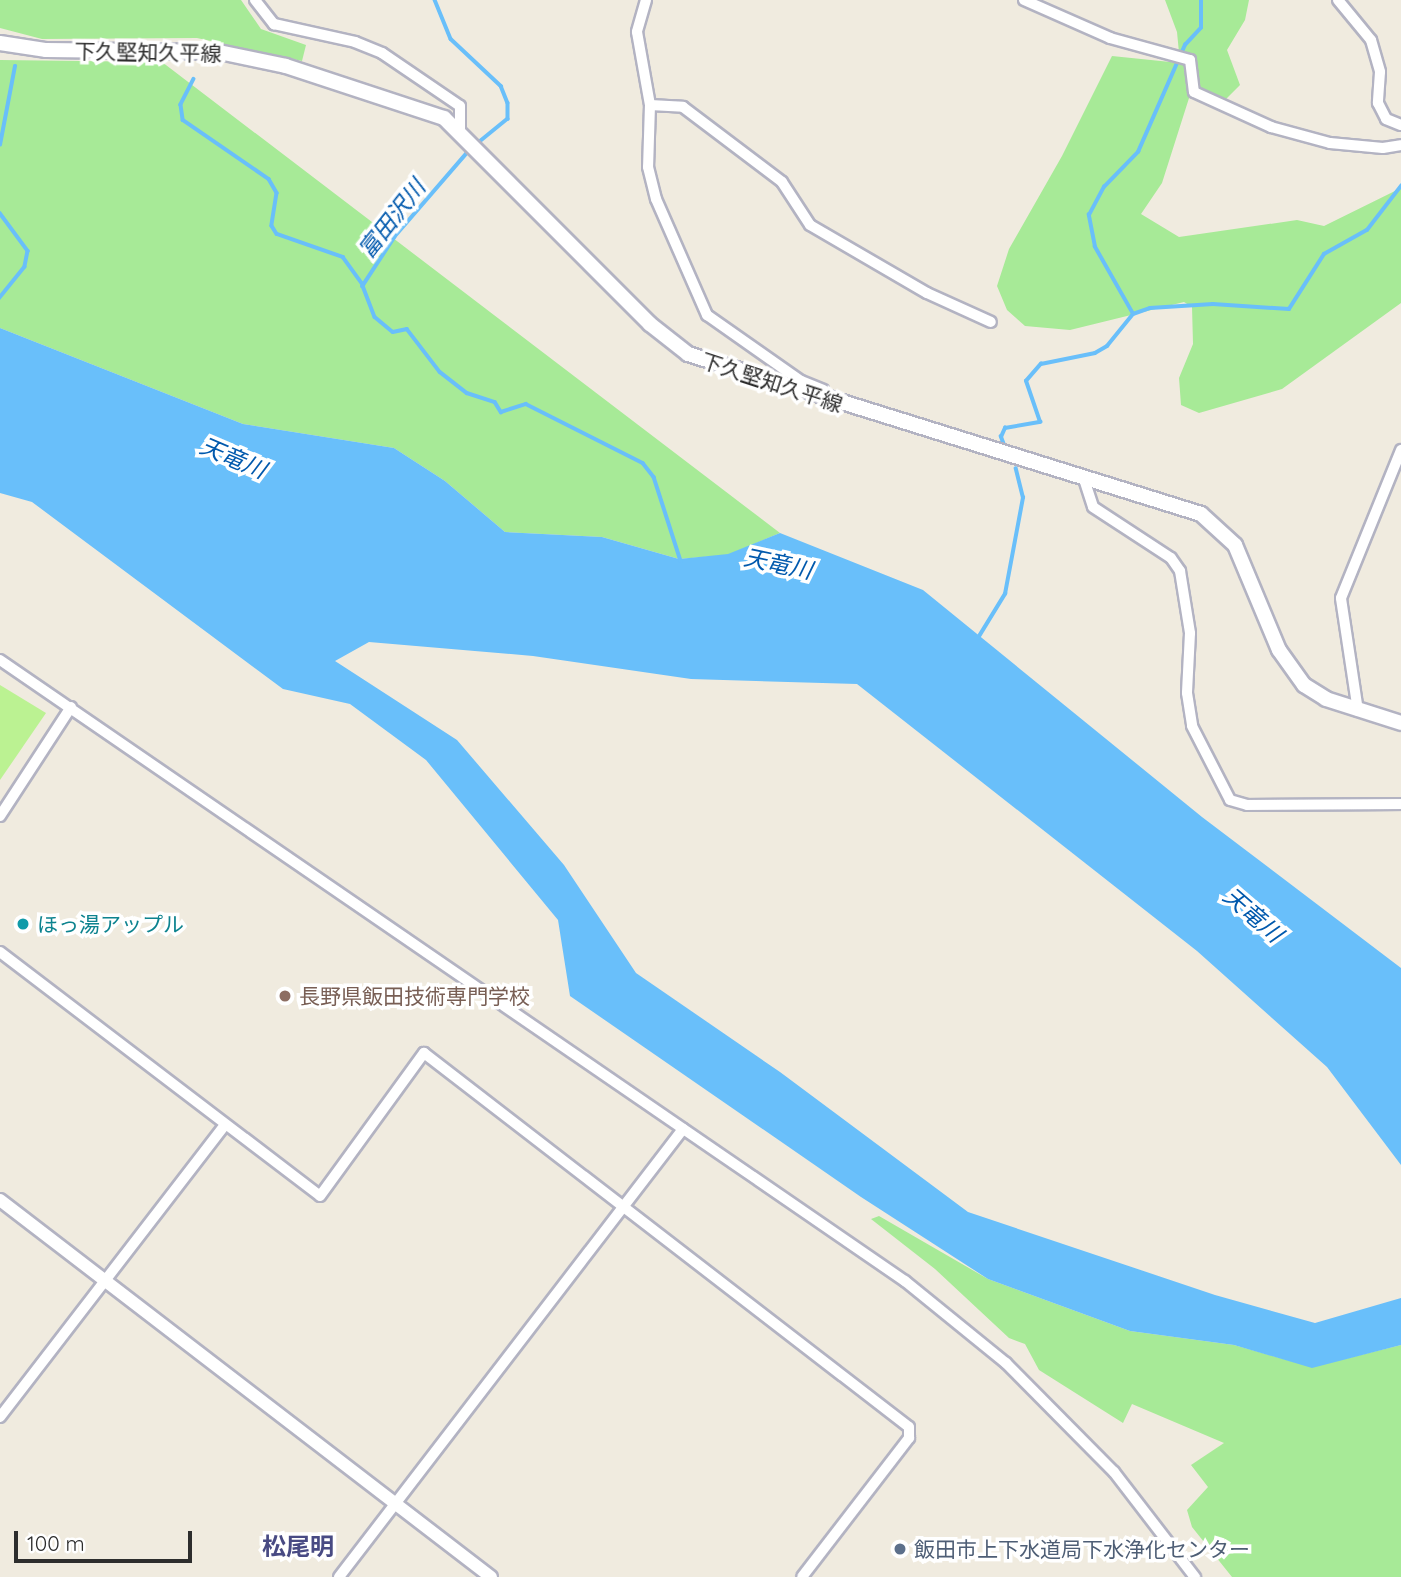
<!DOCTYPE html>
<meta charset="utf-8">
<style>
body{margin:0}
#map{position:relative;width:1401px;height:1577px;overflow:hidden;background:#f0ebdf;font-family:Quicksand,"Noto Sans JP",sans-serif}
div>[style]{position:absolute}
.green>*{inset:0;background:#a7ea97}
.pitch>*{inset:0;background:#bbf292}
.water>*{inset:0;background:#69bffa}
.stream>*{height:3.5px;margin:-1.75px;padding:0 1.75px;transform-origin:1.75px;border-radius:1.75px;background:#69bffa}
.roads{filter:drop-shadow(2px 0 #b3b3c2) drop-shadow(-2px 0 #b3b3c2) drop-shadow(0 2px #b3b3c2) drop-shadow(0 -2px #b3b3c2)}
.minor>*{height:10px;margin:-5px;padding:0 5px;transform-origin:5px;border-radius:5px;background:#fff}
.tertiary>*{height:12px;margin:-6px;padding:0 6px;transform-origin:6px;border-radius:6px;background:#fff}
.secondary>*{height:14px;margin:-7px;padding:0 7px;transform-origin:7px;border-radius:7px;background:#fff}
.dots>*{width:19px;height:19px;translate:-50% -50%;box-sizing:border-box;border:4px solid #fff;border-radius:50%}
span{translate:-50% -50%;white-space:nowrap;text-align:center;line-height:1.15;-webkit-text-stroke:7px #fff;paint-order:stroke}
.street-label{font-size:21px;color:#2d2d2d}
.culture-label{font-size:21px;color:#0d838f}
.left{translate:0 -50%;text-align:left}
.education-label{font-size:21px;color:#785e54}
.service-label{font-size:21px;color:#4e5e75}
.water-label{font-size:23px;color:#0159ad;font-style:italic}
.quarter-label{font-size:24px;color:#484a83;font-weight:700}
.scale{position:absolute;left:14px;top:1531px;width:178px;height:32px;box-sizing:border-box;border:4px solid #2d2d2d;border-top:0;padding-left:9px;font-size:21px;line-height:24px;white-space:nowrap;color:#2d2d2d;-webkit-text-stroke:5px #fff;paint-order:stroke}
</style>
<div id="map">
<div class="green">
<div style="clip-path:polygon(0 0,241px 0,261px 29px,306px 45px,302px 61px,197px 38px,42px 39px,0 28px)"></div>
<div style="clip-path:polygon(1165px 0,1249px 0,1245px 20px,1227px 50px,1240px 85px,1226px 99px,1190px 95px,1162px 183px,1141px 214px,1179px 237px,1297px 220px,1324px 226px,1401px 188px,1401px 303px,1282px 389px,1199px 413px,1181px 405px,1179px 378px,1193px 344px,1192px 307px,1184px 302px,1070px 330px,1025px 326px,1007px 310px,997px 286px,1009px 249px,1062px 156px,1112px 56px,1180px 63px,1177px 32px)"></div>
<div style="clip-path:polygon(0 60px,162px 62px,780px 533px,728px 555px,679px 559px,602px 537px,505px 532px,445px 481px,394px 448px,243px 424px,0 328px)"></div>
<div style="clip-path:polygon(879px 1216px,988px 1279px,1130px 1331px,1234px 1345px,1312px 1367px,1401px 1345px,1401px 1577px,1232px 1577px,1192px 1527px,1187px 1510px,1208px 1487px,1191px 1465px,1224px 1443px,1132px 1404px,1123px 1423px,1039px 1370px,1025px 1344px,1009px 1338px,935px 1269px,871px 1219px)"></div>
</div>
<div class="pitch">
<div style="clip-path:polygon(0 685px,46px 713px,0 780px)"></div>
</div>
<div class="water">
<div style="clip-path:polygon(0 328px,243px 424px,394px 448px,445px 481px,505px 532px,602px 537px,679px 559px,728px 554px,780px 533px,923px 590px,1202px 817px,1401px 968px,1401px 1165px,1327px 1067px,1197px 951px,857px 684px,691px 679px,533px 656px,369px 642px,335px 661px,457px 740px,564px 865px,636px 973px,780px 1072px,968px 1212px,1215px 1295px,1315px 1323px,1401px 1298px,1401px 1345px,1312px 1368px,1234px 1345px,1130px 1331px,988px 1279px,861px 1197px,570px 996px,558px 920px,426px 760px,350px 704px,283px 689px,32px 502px,0 493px)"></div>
</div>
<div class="stream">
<div style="left:435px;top:0;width:42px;rotate:67.7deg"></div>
<div style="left:451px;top:39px;width:69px;rotate:43.2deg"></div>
<div style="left:501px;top:86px;width:18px;rotate:68deg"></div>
<div style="left:508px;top:103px;width:16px;rotate:90deg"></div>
<div style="left:508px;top:119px;width:41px;rotate:140.9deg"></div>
<div style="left:194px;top:79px;width:29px;rotate:117deg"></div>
<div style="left:181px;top:105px;width:15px;rotate:82deg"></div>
<div style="left:183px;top:120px;width:104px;rotate:34.5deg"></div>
<div style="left:269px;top:179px;width:16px;rotate:60deg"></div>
<div style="left:277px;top:193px;width:33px;rotate:99deg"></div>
<div style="left:272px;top:226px;width:9px;rotate:58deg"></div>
<div style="left:277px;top:234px;width:70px;rotate:19.2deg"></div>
<div style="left:343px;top:257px;width:34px;rotate:54deg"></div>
<div style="left:0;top:145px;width:80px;rotate:-79.2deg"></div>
<div style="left:470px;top:150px;width:115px;rotate:130.8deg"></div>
<div style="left:395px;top:237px;width:59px;rotate:123.1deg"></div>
<div style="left:363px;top:286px;width:33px;rotate:69deg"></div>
<div style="left:375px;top:317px;width:23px;rotate:40deg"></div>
<div style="left:393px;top:332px;width:14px;rotate:-12deg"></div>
<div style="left:407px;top:329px;width:54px;rotate:52.5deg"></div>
<div style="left:440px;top:372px;width:34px;rotate:38deg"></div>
<div style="left:467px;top:393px;width:29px;rotate:18deg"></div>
<div style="left:495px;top:402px;width:12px;rotate:59deg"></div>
<div style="left:501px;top:412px;width:26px;rotate:-18deg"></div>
<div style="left:526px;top:404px;width:131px;rotate:26.8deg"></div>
<div style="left:643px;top:463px;width:18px;rotate:52deg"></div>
<div style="left:654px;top:477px;width:88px;rotate:72.2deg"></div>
<div style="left:0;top:213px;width:47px;rotate:53.6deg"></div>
<div style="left:28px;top:251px;width:16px;rotate:101deg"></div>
<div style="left:25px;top:267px;width:40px;rotate:129deg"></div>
<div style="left:1133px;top:314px;width:77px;rotate:-119.6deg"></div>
<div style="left:1095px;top:247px;width:33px;rotate:-101deg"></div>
<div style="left:1089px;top:215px;width:32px;rotate:-62deg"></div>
<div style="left:1104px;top:187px;width:49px;rotate:-45.8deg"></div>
<div style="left:1138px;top:152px;width:117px;rotate:-66.3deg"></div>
<div style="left:1185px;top:45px;width:23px;rotate:-47deg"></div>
<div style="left:1201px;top:28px;width:28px;rotate:-90deg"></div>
<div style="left:1004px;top:445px;width:9px;rotate:-111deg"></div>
<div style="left:1001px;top:437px;width:10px;rotate:-66deg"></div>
<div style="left:1005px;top:428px;width:36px;rotate:-10deg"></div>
<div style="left:1040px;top:422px;width:43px;rotate:-108.9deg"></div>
<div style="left:1026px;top:381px;width:23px;rotate:-49deg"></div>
<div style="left:1041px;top:364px;width:55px;rotate:-11.5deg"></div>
<div style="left:1095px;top:353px;width:14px;rotate:-30deg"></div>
<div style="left:1107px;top:346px;width:41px;rotate:-50.9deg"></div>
<div style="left:1133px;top:314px;width:18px;rotate:-19deg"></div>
<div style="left:1150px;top:308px;width:63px;rotate:-3.6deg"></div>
<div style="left:1213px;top:304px;width:76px;rotate:3.8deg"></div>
<div style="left:1289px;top:309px;width:65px;rotate:-57.5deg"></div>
<div style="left:1324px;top:254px;width:49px;rotate:-29.2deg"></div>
<div style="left:1367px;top:230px;width:56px;rotate:-52.3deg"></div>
<div style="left:978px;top:638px;width:52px;rotate:-58.5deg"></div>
<div style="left:1005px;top:594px;width:98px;rotate:-79.4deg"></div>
<div style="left:1023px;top:498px;width:30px;rotate:-104deg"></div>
</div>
<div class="roads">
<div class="minor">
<div style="left:255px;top:0;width:31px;rotate:52deg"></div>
<div style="left:274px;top:24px;width:83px;rotate:12.5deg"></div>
<div style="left:355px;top:42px;width:29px;rotate:22deg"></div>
<div style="left:382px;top:53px;width:94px;rotate:34.2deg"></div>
<div style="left:460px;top:106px;width:23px;rotate:90deg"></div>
<div style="left:646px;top:0;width:33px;rotate:106deg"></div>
<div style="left:637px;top:32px;width:74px;rotate:79.9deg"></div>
<div style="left:650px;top:105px;width:62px;rotate:91.8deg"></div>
<div style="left:648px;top:167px;width:33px;rotate:76deg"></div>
<div style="left:656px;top:199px;width:127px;rotate:66.3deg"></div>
<div style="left:707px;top:315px;width:115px;rotate:35.1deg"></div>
<div style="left:801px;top:381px;width:24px;rotate:22deg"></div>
<div style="left:1024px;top:0;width:94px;rotate:23.8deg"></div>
<div style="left:1110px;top:38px;width:83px;rotate:15.4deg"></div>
<div style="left:1190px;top:60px;width:32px;rotate:83deg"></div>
<div style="left:1194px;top:92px;width:85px;rotate:24.4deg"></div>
<div style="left:1271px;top:127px;width:61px;rotate:15.2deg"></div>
<div style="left:1330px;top:143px;width:53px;rotate:5.4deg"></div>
<div style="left:1383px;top:148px;width:18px;rotate:-9deg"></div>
<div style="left:1338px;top:0;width:52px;rotate:50.5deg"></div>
<div style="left:1371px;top:40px;width:33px;rotate:74deg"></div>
<div style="left:1380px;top:72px;width:31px;rotate:94deg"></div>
<div style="left:1378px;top:103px;width:18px;rotate:63deg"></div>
<div style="left:1386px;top:119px;width:16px;rotate:22deg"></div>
<div style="left:650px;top:105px;width:33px;rotate:3deg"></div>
<div style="left:683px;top:107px;width:124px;rotate:37.1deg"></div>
<div style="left:782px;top:182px;width:51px;rotate:56.9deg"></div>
<div style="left:810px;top:225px;width:135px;rotate:30.2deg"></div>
<div style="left:927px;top:293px;width:70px;rotate:24.4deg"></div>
<div style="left:1084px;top:479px;width:29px;rotate:72deg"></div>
<div style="left:1093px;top:507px;width:93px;rotate:33.2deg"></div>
<div style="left:1171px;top:558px;width:16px;rotate:55deg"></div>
<div style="left:1180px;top:571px;width:63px;rotate:80.8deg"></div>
<div style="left:1190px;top:633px;width:60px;rotate:92.9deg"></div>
<div style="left:1187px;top:693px;width:33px;rotate:81deg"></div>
<div style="left:1192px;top:726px;width:83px;rotate:62.8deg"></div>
<div style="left:1230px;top:800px;width:18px;rotate:16deg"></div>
<div style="left:1247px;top:805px;width:154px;rotate:-0.4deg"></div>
<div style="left:0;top:660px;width:1098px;rotate:34.46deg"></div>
<div style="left:905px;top:1281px;width:130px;rotate:39.1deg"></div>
<div style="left:1006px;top:1363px;width:153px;rotate:45.3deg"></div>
<div style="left:1114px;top:1472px;width:133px;rotate:52.4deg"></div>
<div style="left:1358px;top:711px;width:114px;rotate:-98.6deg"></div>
<div style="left:1341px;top:598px;width:160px;rotate:-67.9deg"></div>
<div style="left:0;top:816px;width:130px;rotate:-56.9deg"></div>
<div style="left:0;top:952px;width:402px;rotate:37.3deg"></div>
<div style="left:320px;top:1196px;width:177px;rotate:-54deg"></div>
<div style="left:424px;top:1053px;width:612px;rotate:37.64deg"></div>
<div style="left:909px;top:1427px;width:11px;rotate:90deg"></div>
<div style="left:909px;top:1438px;width:175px;rotate:127.6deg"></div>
<div style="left:0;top:1417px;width:369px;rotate:-52.4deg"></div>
<div style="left:339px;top:1577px;width:565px;rotate:-52.48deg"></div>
</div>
<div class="tertiary">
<div style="left:0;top:1200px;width:619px;rotate:37.52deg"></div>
</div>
<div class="secondary">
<div style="left:0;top:43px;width:47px;rotate:8.7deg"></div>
<div style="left:46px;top:50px;width:173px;rotate:0.7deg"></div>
<div style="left:219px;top:52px;width:68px;rotate:11.8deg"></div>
<div style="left:286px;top:66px;width:166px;rotate:18.2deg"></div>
<div style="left:444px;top:118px;width:291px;rotate:45deg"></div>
<div style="left:650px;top:324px;width:48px;rotate:38.3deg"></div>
<div style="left:688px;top:354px;width:537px;rotate:17.32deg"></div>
<div style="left:1201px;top:514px;width:46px;rotate:42.4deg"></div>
<div style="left:1235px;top:545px;width:114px;rotate:67.3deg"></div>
<div style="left:1279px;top:650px;width:43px;rotate:54.5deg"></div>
<div style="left:1304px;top:685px;width:26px;rotate:32deg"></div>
<div style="left:1326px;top:699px;width:79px;rotate:17.7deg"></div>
</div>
</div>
<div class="dots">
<div style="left:23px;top:924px;background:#0f9aa8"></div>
<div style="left:285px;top:996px;background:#8d6e63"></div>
<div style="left:900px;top:1549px;background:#5c6f8a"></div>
</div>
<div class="street-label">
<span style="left:148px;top:52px;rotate:1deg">下久堅知久平線</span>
<span style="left:772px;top:382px;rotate:18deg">下久堅知久平線</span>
</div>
<div class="culture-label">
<span class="left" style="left:37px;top:924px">ほっ湯アップル</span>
</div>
<div class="education-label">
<span class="left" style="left:299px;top:996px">長野県飯田技術専門学校</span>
</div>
<div class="service-label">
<span class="left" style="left:914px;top:1549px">飯田市上下水道局下水浄化センター</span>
</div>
<div class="water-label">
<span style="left:392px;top:219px;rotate:-52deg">富田沢川</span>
<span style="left:233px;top:458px;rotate:23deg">天竜川</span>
<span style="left:778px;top:564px;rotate:12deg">天竜川</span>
<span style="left:1253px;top:915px;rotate:41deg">天竜川</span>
</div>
<div class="quarter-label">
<span style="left:298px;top:1547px">松尾明</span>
</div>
<div class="scale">100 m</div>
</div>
